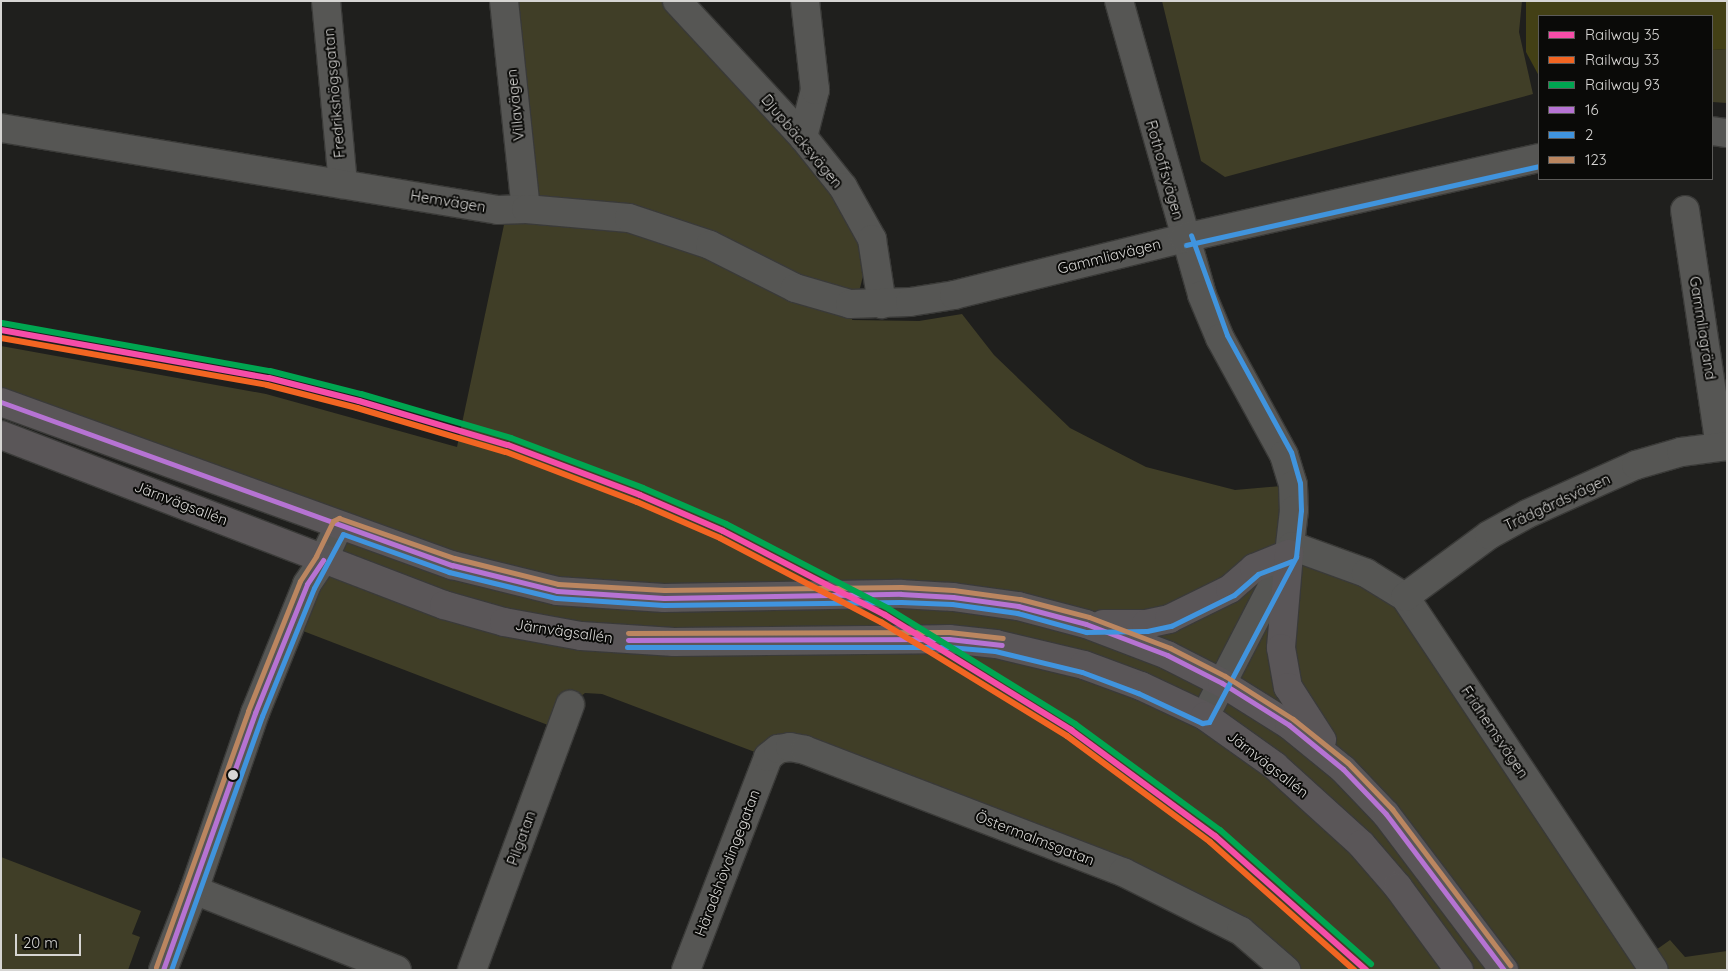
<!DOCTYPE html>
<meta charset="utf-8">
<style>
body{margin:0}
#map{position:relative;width:1728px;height:971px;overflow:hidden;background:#1f1f1d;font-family:Quicksand,sans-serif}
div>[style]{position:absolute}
.green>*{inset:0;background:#403e27}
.forest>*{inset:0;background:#434015}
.roads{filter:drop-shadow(1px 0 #3a3a38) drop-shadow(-1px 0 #3a3a38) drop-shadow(0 1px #3a3a38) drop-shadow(0 -1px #3a3a38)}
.minor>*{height:28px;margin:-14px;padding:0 14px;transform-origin:14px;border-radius:14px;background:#565654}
.major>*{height:28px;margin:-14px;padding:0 14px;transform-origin:14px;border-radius:14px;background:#5a5658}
.bus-1>*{height:5px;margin:-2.5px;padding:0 2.5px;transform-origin:2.5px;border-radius:2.5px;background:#b673d3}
.bus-2>*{height:5px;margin:-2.5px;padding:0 2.5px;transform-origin:2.5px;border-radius:2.5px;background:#4094de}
.bus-3>*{height:5px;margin:-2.5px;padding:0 2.5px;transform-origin:2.5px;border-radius:2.5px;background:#bb8660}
.rail-1>*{height:6px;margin:-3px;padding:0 3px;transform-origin:3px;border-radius:3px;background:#f54da8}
.rail-2>*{height:6px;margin:-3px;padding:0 3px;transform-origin:3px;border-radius:3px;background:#f26522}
.rail-3>*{height:6px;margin:-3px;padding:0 3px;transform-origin:3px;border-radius:3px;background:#00a651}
.dots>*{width:14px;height:14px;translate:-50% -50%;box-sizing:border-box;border:2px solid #0a0a08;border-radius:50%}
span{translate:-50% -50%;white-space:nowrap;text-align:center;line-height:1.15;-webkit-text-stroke:4px #0a0a08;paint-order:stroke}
.street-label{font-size:15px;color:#d6d5d3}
.frame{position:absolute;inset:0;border:2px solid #d6d5d3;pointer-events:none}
.legend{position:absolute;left:1538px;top:15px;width:175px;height:165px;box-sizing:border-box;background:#0a0a08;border:1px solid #5c5b59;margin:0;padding:6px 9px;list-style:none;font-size:15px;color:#d6d5d3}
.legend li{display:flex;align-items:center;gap:10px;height:25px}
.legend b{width:25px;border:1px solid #5c5b59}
.scale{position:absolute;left:15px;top:934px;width:66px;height:22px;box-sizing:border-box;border:2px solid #d6d5d3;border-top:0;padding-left:6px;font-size:15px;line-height:18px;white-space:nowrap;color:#d6d5d3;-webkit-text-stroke:4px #0a0a08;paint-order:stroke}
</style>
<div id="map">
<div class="green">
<div style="clip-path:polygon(515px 1px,665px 1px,832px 189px,862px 241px,864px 272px,852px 320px,919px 321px,962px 314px,994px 355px,1070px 428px,1146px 467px,1235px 490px,1293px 485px,1292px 546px,1405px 597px,1646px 957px,1670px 940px,1685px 957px,1727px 951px,1727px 970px,1286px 970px,1262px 946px,805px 750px,768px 757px,602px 694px,585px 693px,570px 705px,561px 730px,290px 626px,339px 526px,1px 402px,1px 346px,266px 394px,457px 447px,505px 220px,536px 221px)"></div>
<div style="clip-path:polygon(1162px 1px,1522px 1px,1519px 32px,1533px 94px,1225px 177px,1201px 161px)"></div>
<div style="clip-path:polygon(1727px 49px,1727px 103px,1712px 102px,1712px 50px)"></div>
<div style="clip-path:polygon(1px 857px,141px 911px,132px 934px,140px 937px,128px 970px,1px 970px)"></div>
</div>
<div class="forest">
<div style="clip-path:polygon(1526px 1px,1727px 1px,1727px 49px,1712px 50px,1712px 16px,1539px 16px,1539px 76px,1526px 52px)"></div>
</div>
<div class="roads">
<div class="minor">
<div style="left:326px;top:1px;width:184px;rotate:84.7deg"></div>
<div style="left:504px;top:1px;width:209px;rotate:84deg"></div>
<div style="left:677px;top:1px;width:185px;rotate:47.2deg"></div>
<div style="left:803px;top:137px;width:64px;rotate:51.3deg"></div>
<div style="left:843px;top:187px;width:60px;rotate:60.9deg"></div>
<div style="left:872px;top:239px;width:66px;rotate:81.3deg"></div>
<div style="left:1119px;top:1px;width:305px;rotate:74.2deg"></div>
<div style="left:1202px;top:295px;width:47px;rotate:67.3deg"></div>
<div style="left:1220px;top:338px;width:133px;rotate:61.3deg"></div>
<div style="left:1284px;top:455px;width:31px;rotate:73deg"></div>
<div style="left:1293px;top:485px;width:25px;rotate:88deg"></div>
<div style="left:1294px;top:510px;width:44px;rotate:96.5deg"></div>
<div style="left:1289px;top:554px;width:182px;rotate:117.4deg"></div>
<div style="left:1px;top:128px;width:504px;rotate:9.37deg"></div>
<div style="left:498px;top:210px;width:28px;rotate:-2deg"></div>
<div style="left:526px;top:209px;width:103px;rotate:5deg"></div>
<div style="left:629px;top:218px;width:85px;rotate:18.4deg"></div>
<div style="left:710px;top:245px;width:95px;rotate:26.8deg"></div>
<div style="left:795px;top:288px;width:57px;rotate:16.2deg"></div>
<div style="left:850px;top:304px;width:60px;rotate:-1.9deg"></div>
<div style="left:910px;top:302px;width:45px;rotate:-9deg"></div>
<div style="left:954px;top:295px;width:237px;rotate:-13.9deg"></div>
<div style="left:1184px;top:238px;width:364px;rotate:-12.7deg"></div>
<div style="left:1712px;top:131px;width:15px;rotate:8deg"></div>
<div style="left:803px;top:137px;width:49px;rotate:-75.7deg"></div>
<div style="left:815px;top:90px;width:90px;rotate:-96.4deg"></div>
<div style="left:1685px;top:210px;width:239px;rotate:81.6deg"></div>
<div style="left:1292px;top:546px;width:79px;rotate:20deg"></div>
<div style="left:1366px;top:573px;width:46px;rotate:31.6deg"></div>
<div style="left:1405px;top:597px;width:448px;rotate:56.3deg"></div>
<div style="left:1405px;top:597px;width:104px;rotate:-36.4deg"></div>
<div style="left:1489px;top:535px;width:43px;rotate:-28.9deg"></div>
<div style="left:1527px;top:514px;width:120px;rotate:-24.2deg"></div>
<div style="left:1636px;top:465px;width:47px;rotate:-16.1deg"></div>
<div style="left:1681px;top:452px;width:46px;rotate:-7.4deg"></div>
<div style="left:194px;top:890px;width:218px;rotate:21.5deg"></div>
<div style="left:163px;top:970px;width:86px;rotate:-68.8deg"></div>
<div style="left:194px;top:890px;width:187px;rotate:-71deg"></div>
<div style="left:255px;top:713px;width:139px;rotate:-68deg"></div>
<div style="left:307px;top:584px;width:29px;rotate:-56deg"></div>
<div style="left:323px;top:560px;width:38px;rotate:-65deg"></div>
<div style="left:472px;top:970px;width:283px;rotate:-69.7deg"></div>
<div style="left:686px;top:970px;width:228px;rotate:-68.9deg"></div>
<div style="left:768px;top:757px;width:13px;rotate:-39deg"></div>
<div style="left:778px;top:749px;width:12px;rotate:-9deg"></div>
<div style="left:790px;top:747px;width:15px;rotate:11deg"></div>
<div style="left:805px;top:750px;width:341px;rotate:21deg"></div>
<div style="left:1123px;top:872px;width:132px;rotate:26.6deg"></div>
<div style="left:1241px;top:931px;width:60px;rotate:40.9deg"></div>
</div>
<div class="major">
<div style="left:1px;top:402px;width:480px;rotate:19.9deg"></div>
<div style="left:452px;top:565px;width:108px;rotate:13.9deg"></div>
<div style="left:557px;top:591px;width:107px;rotate:3.7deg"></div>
<div style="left:664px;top:598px;width:237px;rotate:-1deg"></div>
<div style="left:901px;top:594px;width:52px;rotate:3.3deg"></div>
<div style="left:953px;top:597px;width:66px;rotate:7.9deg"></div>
<div style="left:1018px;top:606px;width:70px;rotate:14.8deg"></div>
<div style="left:1086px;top:624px;width:87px;rotate:20.9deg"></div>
<div style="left:1167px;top:655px;width:62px;rotate:27deg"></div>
<div style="left:1222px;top:683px;width:79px;rotate:32.1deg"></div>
<div style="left:1289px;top:725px;width:70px;rotate:39.2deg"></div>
<div style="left:1343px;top:769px;width:62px;rotate:46.3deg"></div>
<div style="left:1386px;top:814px;width:196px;rotate:52.9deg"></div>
<div style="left:1px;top:435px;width:474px;rotate:21deg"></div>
<div style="left:444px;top:605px;width:62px;rotate:15.8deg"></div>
<div style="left:504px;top:622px;width:78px;rotate:10.3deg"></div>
<div style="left:581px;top:636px;width:93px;rotate:3.7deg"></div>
<div style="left:674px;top:642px;width:275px;rotate:-0.6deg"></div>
<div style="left:949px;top:639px;width:47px;rotate:6.1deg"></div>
<div style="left:996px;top:644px;width:90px;rotate:13.4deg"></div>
<div style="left:1084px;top:665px;width:61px;rotate:20.2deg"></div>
<div style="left:1141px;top:686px;width:71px;rotate:25.1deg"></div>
<div style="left:1205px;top:716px;width:86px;rotate:35.5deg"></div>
<div style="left:1275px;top:766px;width:116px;rotate:42.2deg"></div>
<div style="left:1361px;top:844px;width:57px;rotate:49.3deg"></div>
<div style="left:1398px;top:887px;width:103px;rotate:53.7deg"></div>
<div style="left:1103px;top:624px;width:43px"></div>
<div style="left:1146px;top:624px;width:24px;rotate:-12deg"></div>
<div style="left:1169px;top:619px;width:68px;rotate:-26.2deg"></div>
<div style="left:1230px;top:589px;width:32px;rotate:-41deg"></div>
<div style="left:1254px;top:568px;width:38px;rotate:-22deg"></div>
<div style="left:1289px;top:554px;width:94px;rotate:94.9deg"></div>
<div style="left:1281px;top:648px;width:40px;rotate:80deg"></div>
<div style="left:1288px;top:687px;width:63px;rotate:57.3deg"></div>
</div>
</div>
<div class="bus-1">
<div style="left:1px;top:402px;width:480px;rotate:19.9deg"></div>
<div style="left:452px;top:565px;width:108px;rotate:13.9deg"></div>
<div style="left:557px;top:591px;width:107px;rotate:3.7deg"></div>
<div style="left:664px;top:598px;width:237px;rotate:-1deg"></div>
<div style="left:901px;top:594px;width:52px;rotate:3.3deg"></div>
<div style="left:953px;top:597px;width:66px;rotate:7.9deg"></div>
<div style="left:1018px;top:606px;width:70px;rotate:14.8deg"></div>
<div style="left:1086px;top:624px;width:87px;rotate:20.9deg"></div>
<div style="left:1167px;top:655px;width:62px;rotate:27deg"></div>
<div style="left:1222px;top:683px;width:79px;rotate:32.1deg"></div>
<div style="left:1289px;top:725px;width:70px;rotate:39.2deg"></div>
<div style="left:1343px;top:769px;width:62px;rotate:46.3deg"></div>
<div style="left:1386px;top:814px;width:196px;rotate:52.9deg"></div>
<div style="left:628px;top:640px;width:321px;rotate:-0.2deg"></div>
<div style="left:949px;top:639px;width:53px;rotate:6.5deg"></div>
<div style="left:163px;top:970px;width:273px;rotate:-70.3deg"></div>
<div style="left:255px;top:713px;width:139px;rotate:-68deg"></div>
<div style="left:307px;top:584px;width:29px;rotate:-56deg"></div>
</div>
<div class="bus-2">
<div style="left:1186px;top:245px;width:362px;rotate:-12.6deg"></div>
<div style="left:627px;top:647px;width:322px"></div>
<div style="left:949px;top:647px;width:46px;rotate:5deg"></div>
<div style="left:995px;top:651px;width:89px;rotate:13.6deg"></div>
<div style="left:1082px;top:672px;width:60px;rotate:20.6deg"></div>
<div style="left:1138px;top:693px;width:71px;rotate:25.1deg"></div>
<div style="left:1202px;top:723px;width:7px;rotate:-8deg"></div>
<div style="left:1209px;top:722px;width:187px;rotate:-62.2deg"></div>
<div style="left:1296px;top:557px;width:47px;rotate:-83.9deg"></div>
<div style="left:1301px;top:510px;width:27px;rotate:-92deg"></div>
<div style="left:1300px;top:483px;width:32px;rotate:-106deg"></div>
<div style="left:1291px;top:452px;width:133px;rotate:-118.7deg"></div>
<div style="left:1227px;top:335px;width:106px;rotate:-109.8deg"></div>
<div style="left:171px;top:970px;width:270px;rotate:-70.3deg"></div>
<div style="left:262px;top:716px;width:138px;rotate:-67.9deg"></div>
<div style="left:314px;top:588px;width:61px;rotate:-61.8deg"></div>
<div style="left:343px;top:534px;width:113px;rotate:19.7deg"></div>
<div style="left:449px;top:572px;width:110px;rotate:13.7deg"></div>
<div style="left:556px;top:598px;width:108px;rotate:3.7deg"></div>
<div style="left:664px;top:605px;width:237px;rotate:-0.7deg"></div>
<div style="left:901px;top:602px;width:51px;rotate:2.2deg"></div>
<div style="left:952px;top:604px;width:66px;rotate:7.9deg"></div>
<div style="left:1017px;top:613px;width:72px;rotate:15.4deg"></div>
<div style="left:1086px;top:632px;width:61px;rotate:-0.9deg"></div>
<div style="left:1147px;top:631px;width:25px;rotate:-12deg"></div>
<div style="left:1171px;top:626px;width:70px;rotate:-26.2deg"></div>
<div style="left:1234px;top:595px;width:32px;rotate:-41deg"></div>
<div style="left:1258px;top:574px;width:36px;rotate:-21deg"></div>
</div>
<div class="bus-3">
<div style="left:628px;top:633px;width:321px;rotate:-0.2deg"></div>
<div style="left:949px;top:632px;width:54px;rotate:6.3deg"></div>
<div style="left:156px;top:967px;width:272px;rotate:-70.2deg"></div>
<div style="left:248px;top:711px;width:140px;rotate:-68.2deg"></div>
<div style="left:300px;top:581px;width:30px;rotate:-57deg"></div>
<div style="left:316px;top:556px;width:39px;rotate:-64deg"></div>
<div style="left:333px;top:521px;width:7px;rotate:-27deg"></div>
<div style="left:339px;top:518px;width:122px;rotate:19.2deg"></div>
<div style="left:454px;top:558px;width:107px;rotate:14deg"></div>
<div style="left:558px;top:584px;width:106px;rotate:3.2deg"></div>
<div style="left:664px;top:590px;width:237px;rotate:-0.7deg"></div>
<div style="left:901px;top:587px;width:52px;rotate:3.3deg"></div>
<div style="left:953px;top:590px;width:68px;rotate:7.7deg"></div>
<div style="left:1020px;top:599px;width:71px;rotate:14.6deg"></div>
<div style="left:1089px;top:617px;width:87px;rotate:20.9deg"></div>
<div style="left:1170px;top:648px;width:62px;rotate:27deg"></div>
<div style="left:1225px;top:676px;width:80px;rotate:32.3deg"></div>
<div style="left:1293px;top:719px;width:70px;rotate:38.7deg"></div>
<div style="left:1348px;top:763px;width:64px;rotate:46.3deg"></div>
<div style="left:1392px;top:809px;width:196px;rotate:52.9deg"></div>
</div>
<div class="rail-1">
<div style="left:1px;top:330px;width:272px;rotate:10.2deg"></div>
<div style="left:269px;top:378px;width:93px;rotate:14.3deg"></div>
<div style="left:359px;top:401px;width:155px;rotate:16.5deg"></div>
<div style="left:508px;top:445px;width:141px;rotate:20.7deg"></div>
<div style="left:640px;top:495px;width:90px;rotate:23.4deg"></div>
<div style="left:723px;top:531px;width:182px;rotate:27.4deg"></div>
<div style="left:885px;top:615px;width:219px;rotate:31.7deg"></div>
<div style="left:1071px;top:730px;width:179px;rotate:36.4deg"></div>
<div style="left:1215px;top:836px;width:202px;rotate:41.6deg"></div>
</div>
<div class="rail-2">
<div style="left:1px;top:338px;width:270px;rotate:10deg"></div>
<div style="left:267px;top:385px;width:93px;rotate:14.3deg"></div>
<div style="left:357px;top:408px;width:155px;rotate:16.5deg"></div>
<div style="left:506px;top:452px;width:140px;rotate:20.9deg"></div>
<div style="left:637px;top:502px;width:90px;rotate:23.4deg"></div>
<div style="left:720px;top:538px;width:182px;rotate:27.6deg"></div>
<div style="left:881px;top:622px;width:218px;rotate:31.5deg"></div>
<div style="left:1067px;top:736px;width:178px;rotate:36.5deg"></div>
<div style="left:1210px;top:842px;width:193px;rotate:41.6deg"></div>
</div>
<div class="rail-3">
<div style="left:2px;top:323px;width:272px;rotate:10.2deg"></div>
<div style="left:270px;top:371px;width:94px;rotate:14.2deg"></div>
<div style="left:361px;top:394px;width:156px;rotate:16.3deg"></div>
<div style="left:511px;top:438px;width:141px;rotate:20.7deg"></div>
<div style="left:643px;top:488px;width:90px;rotate:23.4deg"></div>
<div style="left:726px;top:524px;width:184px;rotate:27.5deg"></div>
<div style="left:889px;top:609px;width:219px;rotate:31.7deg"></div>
<div style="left:1075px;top:724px;width:180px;rotate:36.2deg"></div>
<div style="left:1220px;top:830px;width:202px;rotate:41.6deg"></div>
</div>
<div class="dots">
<div style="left:233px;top:775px;background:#d6d5d3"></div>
</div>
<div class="street-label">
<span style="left:334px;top:93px;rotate:-95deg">Fredrikshögsgatan</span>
<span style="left:515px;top:105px;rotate:-96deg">Villavägen</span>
<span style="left:802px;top:141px;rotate:50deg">Djupbäcksvägen</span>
<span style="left:1165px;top:170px;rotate:74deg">Rothoffsvägen</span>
<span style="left:448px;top:201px;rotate:9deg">Hemvägen</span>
<span style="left:1109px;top:256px;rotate:-14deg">Gammliavägen</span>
<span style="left:1703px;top:328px;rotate:81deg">Gammliagränd</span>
<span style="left:1557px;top:502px;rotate:-25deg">Trädgårdsvägen</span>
<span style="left:181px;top:503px;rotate:21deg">Järnvägsallén</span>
<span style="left:564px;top:631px;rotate:8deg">Järnvägsallén</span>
<span style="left:1495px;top:732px;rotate:56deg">Fridhemsvägen</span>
<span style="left:1268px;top:764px;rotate:38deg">Järnvägsallén</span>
<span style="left:521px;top:838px;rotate:-70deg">Pilgatan</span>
<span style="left:1035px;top:838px;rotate:21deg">Östermalmsgatan</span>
<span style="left:727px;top:863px;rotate:-69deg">Häradshövdingegatan</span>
</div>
<div class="frame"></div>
<ul class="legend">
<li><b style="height:6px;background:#f54da8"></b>Railway 35</li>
<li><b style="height:6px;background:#f26522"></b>Railway 33</li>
<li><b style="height:6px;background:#00a651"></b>Railway 93</li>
<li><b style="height:6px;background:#b673d3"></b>16</li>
<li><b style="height:6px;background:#4094de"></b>2</li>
<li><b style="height:6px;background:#bb8660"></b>123</li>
</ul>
<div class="scale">20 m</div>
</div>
